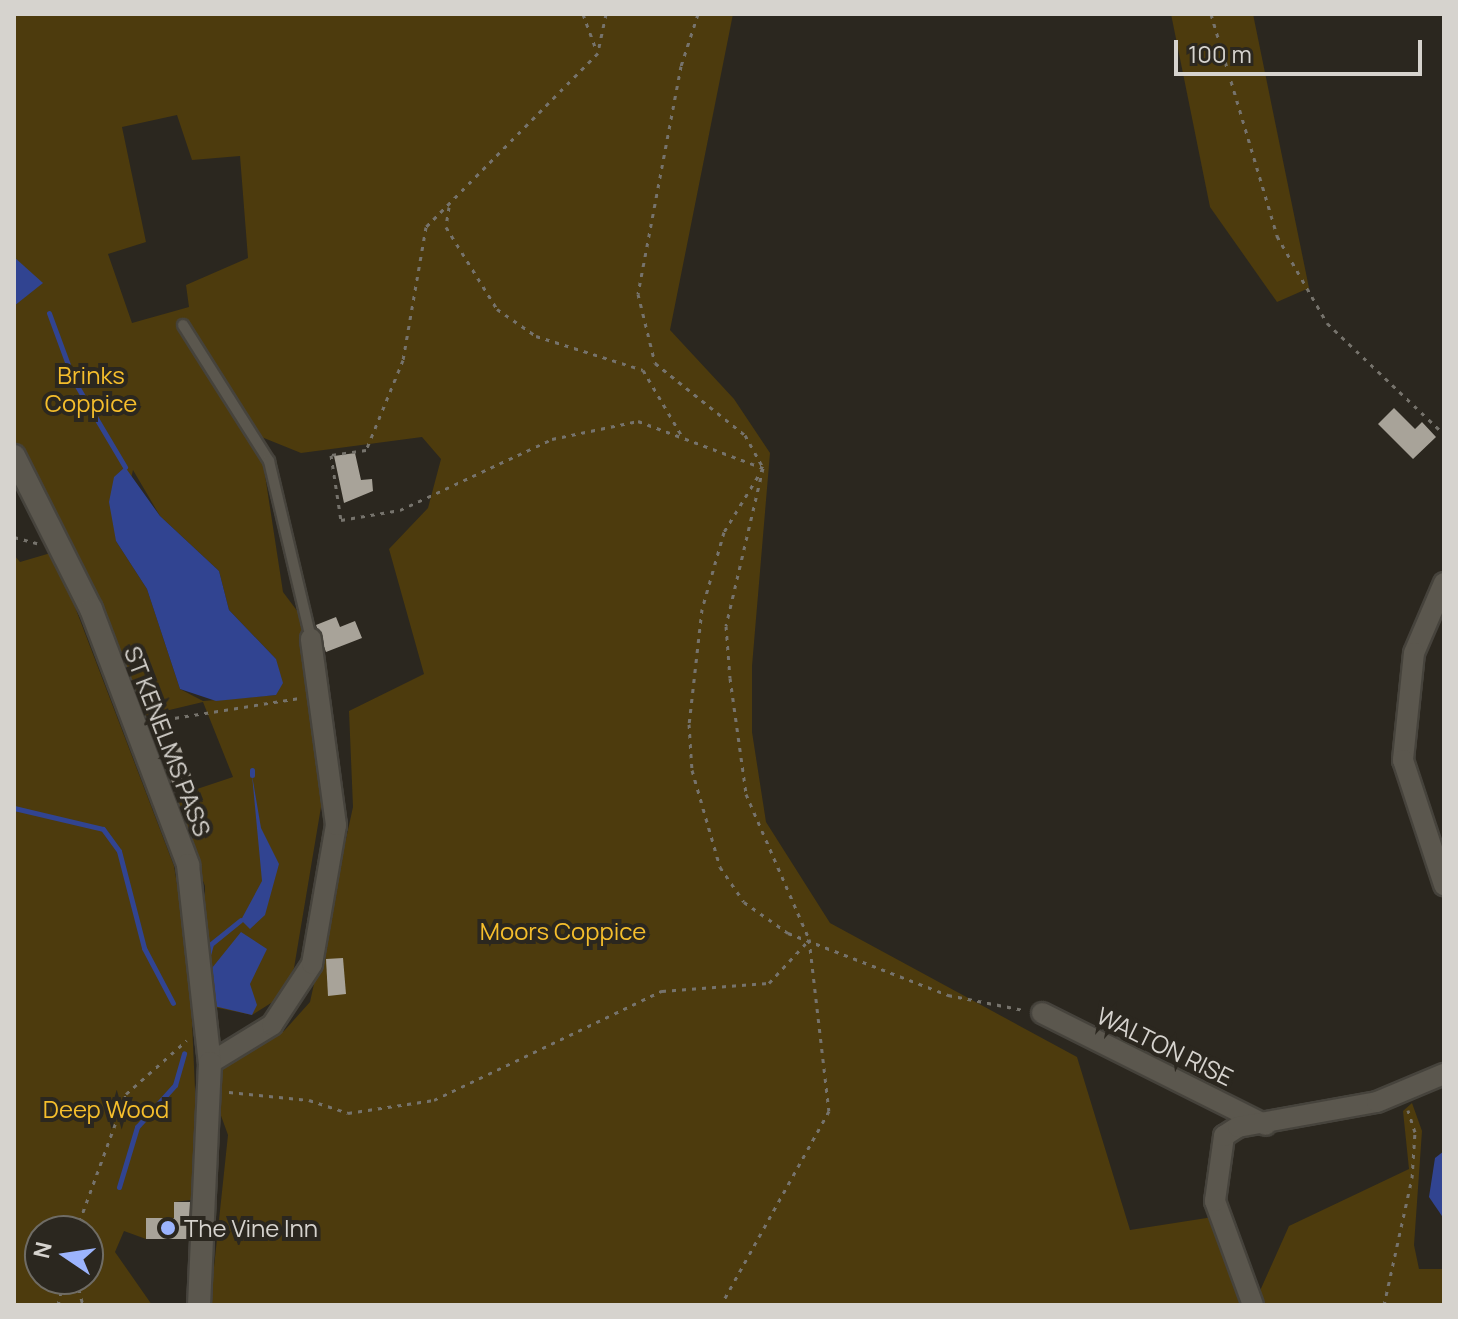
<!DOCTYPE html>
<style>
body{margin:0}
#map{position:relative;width:1458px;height:1319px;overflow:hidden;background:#2b271f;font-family:Manrope,sans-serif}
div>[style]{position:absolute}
.green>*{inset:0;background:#4d3b0d}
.water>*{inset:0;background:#314491}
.stream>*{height:5px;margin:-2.5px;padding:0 2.5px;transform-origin:2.5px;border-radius:2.5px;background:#314491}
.building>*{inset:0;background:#a8a399}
.path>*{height:3px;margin-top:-1.5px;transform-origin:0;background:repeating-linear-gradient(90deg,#76736c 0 4px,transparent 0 10px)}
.roads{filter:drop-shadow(2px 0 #46433c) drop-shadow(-2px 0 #46433c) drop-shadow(0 2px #46433c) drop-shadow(0 -2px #46433c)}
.service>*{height:10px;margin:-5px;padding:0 5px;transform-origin:5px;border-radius:5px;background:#5b574e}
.minor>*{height:20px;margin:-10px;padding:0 10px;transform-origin:10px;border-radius:10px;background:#5b574e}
.tertiary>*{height:22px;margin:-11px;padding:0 11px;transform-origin:11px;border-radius:11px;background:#5b574e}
.dots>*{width:22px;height:22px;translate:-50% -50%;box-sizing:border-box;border:4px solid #2b271f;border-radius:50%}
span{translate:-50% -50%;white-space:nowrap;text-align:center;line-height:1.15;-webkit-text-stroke:8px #2b271f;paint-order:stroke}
.park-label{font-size:24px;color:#f5be2c}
.street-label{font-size:24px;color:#d6d3ce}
.poi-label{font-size:24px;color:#d6d3ce}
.left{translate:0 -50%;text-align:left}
.frame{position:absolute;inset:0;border:16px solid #d6d3ce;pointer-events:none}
.north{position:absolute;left:24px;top:1215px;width:80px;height:80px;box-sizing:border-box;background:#2b271f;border:2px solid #6f6c65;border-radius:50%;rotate:283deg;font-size:22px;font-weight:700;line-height:32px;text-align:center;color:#d6d3ce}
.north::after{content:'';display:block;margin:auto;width:28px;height:36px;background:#9cb4fd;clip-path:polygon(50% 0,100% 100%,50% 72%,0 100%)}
.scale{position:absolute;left:1174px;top:40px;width:248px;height:36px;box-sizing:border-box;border:4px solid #d6d3ce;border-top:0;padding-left:10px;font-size:24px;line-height:28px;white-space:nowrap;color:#d6d3ce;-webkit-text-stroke:6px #2b271f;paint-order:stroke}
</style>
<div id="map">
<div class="green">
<div style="clip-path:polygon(evenodd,14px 14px,733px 14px,670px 330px,734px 399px,770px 453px,752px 666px,752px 732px,766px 822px,830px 923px,1077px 1057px,1130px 1230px,1213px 1217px,1243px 1305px,210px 1305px,228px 1135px,220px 1113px,222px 1063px,284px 1031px,310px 1002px,353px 807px,349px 711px,424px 674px,389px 549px,428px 508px,441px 459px,422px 437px,301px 453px,259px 436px,283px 592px,304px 620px,303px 656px,318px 685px,322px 801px,294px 968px,279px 998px,252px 1015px,204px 1005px,205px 886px,170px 798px,233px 777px,203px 702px,140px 717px,71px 540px,14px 439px,14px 14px,177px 115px,192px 160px,240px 156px,248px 258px,186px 285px,189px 307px,132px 323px,108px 254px,146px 242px,122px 127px,177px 115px,14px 14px,133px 470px,160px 516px,219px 571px,229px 610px,276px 659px,276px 695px,203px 701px,180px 689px,147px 589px,116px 541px,133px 470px)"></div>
<div style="clip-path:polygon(1171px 14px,1253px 14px,1309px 288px,1277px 302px,1210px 207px)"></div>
<div style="clip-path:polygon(evenodd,54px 552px,174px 866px,189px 956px,200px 1199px,174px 1202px,174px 1218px,147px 1218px,146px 1239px,124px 1231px,115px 1252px,152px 1305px,14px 1305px,14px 555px,20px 562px,54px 552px,40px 1231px,88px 1231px,88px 1279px,40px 1279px,40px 1231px)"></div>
<div style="clip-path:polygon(1412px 1103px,1422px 1131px,1414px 1245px,1419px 1269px,1444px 1269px,1444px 1305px,1263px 1305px,1259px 1293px,1289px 1226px,1409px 1169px,1403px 1111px)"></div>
</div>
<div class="water">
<div style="clip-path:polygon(14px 257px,43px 283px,14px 306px)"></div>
<div style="clip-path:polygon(125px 467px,160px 516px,219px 571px,229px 610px,276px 659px,283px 683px,276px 695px,216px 701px,180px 689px,147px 589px,116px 541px,109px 502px,114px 477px)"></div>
<div style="clip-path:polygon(252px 775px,261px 828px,279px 864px,265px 915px,250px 929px,241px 920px,262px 881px)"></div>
<div style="clip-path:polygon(241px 932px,267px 949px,250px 984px,257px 1005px,252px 1015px,214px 1006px,210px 990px,212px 968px)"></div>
<div style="clip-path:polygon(1444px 1151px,1444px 1219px,1429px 1197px,1435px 1158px)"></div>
</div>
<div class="stream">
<div style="left:49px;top:313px;width:72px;rotate:69.8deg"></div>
<div style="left:74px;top:381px;width:100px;rotate:59.3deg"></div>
<div style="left:252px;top:770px;width:5px;rotate:90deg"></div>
<div style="left:14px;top:808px;width:91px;rotate:13.3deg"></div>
<div style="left:103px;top:829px;width:27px;rotate:54deg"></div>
<div style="left:119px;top:851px;width:100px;rotate:75.5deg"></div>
<div style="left:144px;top:948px;width:62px;rotate:62.2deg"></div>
<div style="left:208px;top:955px;width:11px;rotate:-75deg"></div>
<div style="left:211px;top:944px;width:38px;rotate:-39deg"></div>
<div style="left:119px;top:1187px;width:63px;rotate:-73.3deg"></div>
<div style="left:137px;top:1127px;width:57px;rotate:-47.9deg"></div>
<div style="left:175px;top:1085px;width:33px;rotate:-74deg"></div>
</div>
<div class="building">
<div style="clip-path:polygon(1394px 408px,1415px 429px,1422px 422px,1436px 437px,1413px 459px,1378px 424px)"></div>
<div style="clip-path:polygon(355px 453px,361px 480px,372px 479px,373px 491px,344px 503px,334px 456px)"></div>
<div style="clip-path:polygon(336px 617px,340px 627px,355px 621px,362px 638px,326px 652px,316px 625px)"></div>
<div style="clip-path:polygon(180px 746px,194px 783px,175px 790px,161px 754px)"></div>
<div style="clip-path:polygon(343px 958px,346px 994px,328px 996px,326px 959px)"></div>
<div style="clip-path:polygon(174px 1202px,190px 1202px,188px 1239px,146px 1239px,146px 1218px,174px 1218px)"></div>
</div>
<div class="path">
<div style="left:583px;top:14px;width:40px;rotate:69.8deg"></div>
<div style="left:606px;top:14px;width:40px;rotate:102deg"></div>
<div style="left:598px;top:53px;width:245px;rotate:134.7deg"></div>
<div style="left:426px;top:227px;width:135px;rotate:99.8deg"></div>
<div style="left:403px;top:360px;width:97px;rotate:112.3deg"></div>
<div style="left:366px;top:450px;width:35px;rotate:172deg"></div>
<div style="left:331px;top:455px;width:66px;rotate:81.3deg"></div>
<div style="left:341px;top:520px;width:60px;rotate:-9.6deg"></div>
<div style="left:400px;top:510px;width:168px;rotate:-25deg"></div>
<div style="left:552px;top:439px;width:88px;rotate:-11.8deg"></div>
<div style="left:638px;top:421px;width:134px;rotate:20.6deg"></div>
<div style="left:763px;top:468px;width:75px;rotate:121.4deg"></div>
<div style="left:724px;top:532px;width:80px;rotate:105.9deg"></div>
<div style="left:702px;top:609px;width:116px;rotate:96.4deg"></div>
<div style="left:689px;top:724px;width:46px;rotate:86.3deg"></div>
<div style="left:692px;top:770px;width:101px;rotate:73.9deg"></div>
<div style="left:720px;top:867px;width:42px;rotate:55.6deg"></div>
<div style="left:744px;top:902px;width:54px;rotate:35.2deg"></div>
<div style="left:788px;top:933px;width:172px;rotate:21.2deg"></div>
<div style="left:948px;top:995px;width:77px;rotate:11.2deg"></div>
<div style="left:698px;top:14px;width:55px;rotate:108.1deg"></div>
<div style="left:681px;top:66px;width:232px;rotate:100.7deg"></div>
<div style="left:638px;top:294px;width:71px;rotate:76.2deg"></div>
<div style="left:655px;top:363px;width:115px;rotate:38.7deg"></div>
<div style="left:745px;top:435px;width:38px;rotate:61deg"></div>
<div style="left:763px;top:468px;width:162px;rotate:103.2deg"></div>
<div style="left:726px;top:626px;width:52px;rotate:85.6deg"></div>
<div style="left:730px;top:678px;width:117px;rotate:82.1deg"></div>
<div style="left:746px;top:794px;width:158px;rotate:66.5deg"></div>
<div style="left:809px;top:939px;width:173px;rotate:83.4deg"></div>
<div style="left:829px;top:1111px;width:222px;rotate:119.1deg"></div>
<div style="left:1211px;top:14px;width:232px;rotate:73.4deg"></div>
<div style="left:1277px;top:236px;width:100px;rotate:60.1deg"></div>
<div style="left:1327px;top:323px;width:161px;rotate:43.5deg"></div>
<div style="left:449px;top:207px;width:20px;rotate:99deg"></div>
<div style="left:446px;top:227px;width:97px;rotate:58.1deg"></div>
<div style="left:497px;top:309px;width:47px;rotate:34.7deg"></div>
<div style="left:536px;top:336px;width:112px;rotate:17.6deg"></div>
<div style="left:643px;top:370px;width:79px;rotate:59.5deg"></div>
<div style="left:14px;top:537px;width:24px;rotate:15deg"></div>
<div style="left:155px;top:721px;width:148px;rotate:-9deg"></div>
<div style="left:229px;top:1092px;width:80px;rotate:5.7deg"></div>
<div style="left:309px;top:1100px;width:41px;rotate:18.4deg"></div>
<div style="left:348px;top:1113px;width:87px;rotate:-8.6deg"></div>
<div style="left:434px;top:1100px;width:253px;rotate:-25.6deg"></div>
<div style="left:662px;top:991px;width:107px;rotate:-4.3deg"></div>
<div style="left:769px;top:983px;width:59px;rotate:-47.1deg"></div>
<div style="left:76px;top:1231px;width:146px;rotate:-69.9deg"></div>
<div style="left:126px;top:1094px;width:81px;rotate:-41.5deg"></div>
<div style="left:76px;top:1279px;width:27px;rotate:75deg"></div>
<div style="left:58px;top:1305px;width:27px;rotate:-77deg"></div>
<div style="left:1384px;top:1305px;width:130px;rotate:-77.6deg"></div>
<div style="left:1412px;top:1178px;width:46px;rotate:-86.3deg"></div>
<div style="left:1415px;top:1132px;width:23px;rotate:-108deg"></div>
</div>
<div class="roads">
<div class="service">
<div style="left:183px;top:325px;width:161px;rotate:57.7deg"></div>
<div style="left:269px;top:461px;width:183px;rotate:76.7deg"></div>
</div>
<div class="minor">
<div style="left:1444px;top:583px;width:76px;rotate:113.2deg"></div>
<div style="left:1414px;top:653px;width:108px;rotate:95.9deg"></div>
<div style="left:1403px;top:760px;width:132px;rotate:71.8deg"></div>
<div style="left:1042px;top:1013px;width:250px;rotate:26.6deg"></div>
<div style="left:210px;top:1063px;width:73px;rotate:-31.5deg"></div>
<div style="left:272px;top:1025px;width:73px;rotate:-56.7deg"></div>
<div style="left:312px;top:964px;width:141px;rotate:-80.2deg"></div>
<div style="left:336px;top:825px;width:188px;rotate:-97.7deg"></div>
<div style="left:1253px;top:1305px;width:111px;rotate:-110.1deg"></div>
<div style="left:1215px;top:1201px;width:66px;rotate:-82.1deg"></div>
<div style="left:1224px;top:1136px;width:17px;rotate:-33deg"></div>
<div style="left:1238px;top:1127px;width:141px;rotate:-10.2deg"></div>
<div style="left:1377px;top:1102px;width:73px;rotate:-22.7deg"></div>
</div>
<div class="tertiary">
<div style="left:14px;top:456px;width:171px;rotate:63.3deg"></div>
<div style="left:91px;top:609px;width:274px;rotate:69.2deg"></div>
<div style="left:188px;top:865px;width:199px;rotate:83.7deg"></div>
<div style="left:210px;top:1063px;width:242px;rotate:92.6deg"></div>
</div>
</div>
<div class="dots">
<div style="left:168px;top:1228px;background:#9cb4fd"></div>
</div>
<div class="park-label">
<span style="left:91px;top:389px">Brinks<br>Coppice</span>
<span style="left:563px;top:931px">Moors Coppice</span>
<span style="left:106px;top:1109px">Deep Wood</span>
</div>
<div class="street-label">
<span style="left:168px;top:741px;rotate:69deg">ST KENELMS PASS</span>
<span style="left:1165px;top:1046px;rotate:26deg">WALTON RISE</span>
</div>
<div class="poi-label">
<span class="left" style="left:184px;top:1228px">The Vine Inn</span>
</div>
<div class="frame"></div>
<div class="north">N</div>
<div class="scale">100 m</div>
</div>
